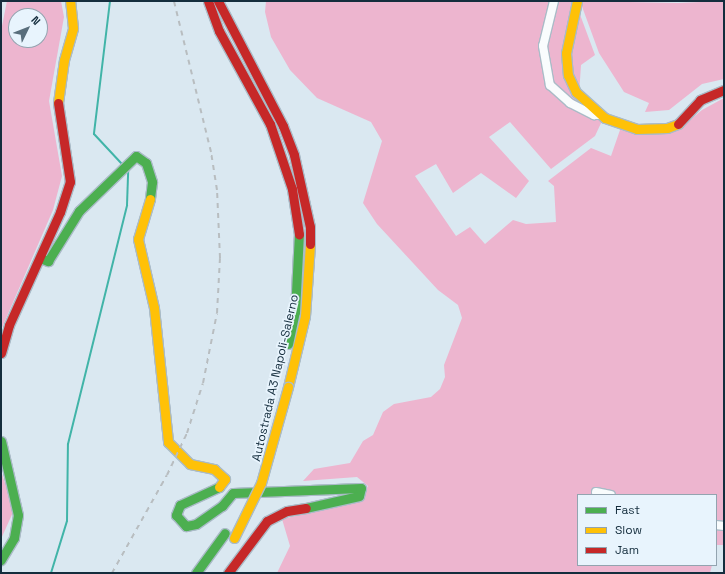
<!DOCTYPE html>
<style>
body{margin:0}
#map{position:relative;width:725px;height:574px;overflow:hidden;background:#dae8f1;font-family:"Space Grotesk",sans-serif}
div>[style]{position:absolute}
.forest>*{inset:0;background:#edb5cf}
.stream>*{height:2px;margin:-1px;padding:0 1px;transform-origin:1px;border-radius:1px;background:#41b4a8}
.roads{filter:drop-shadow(1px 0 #aabbc7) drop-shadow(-1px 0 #aabbc7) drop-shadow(0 1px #aabbc7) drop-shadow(0 -1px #aabbc7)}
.street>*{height:8px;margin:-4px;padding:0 4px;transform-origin:4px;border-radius:4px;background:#f9fcfd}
.fast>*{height:9px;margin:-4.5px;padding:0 4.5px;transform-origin:4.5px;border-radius:4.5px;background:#4caf50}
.slow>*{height:9px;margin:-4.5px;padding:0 4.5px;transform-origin:4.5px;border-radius:4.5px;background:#ffc107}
.jam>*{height:9px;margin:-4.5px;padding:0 4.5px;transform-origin:4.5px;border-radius:4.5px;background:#c62828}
.rail>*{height:2px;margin-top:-1px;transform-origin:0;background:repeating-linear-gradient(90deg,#b8bdc0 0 5px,transparent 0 10px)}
.bridges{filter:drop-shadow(1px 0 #aabbc7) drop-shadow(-1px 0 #aabbc7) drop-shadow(0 1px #aabbc7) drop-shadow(0 -1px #aabbc7)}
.slow-bridge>*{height:9px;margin:-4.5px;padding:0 4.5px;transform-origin:4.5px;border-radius:4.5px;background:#ffc107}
span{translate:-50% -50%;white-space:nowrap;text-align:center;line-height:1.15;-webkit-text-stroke:3.5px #e8f4fd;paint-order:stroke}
.street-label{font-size:12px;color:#142d3d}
.frame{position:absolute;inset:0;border:2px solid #142d3d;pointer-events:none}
.legend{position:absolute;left:577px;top:494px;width:140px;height:72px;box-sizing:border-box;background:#e8f4fd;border:1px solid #93a4b0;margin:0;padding:5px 7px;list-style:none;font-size:12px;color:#142d3d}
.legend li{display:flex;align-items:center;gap:8px;height:20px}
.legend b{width:20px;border:1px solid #93a4b0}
.north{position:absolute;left:8px;top:8px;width:40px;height:40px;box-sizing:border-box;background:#e8f4fd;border:1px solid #93a4b0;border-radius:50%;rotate:47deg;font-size:11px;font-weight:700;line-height:16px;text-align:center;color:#142d3d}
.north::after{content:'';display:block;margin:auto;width:14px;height:18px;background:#596e7c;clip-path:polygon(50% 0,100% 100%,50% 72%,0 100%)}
</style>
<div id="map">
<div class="forest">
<div style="clip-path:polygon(evenodd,7px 1px,61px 1px,64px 17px,49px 101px,62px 176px,53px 210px,1px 330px,1px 31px,7px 1px,16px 16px,40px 16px,40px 40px,16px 40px,16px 16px)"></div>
<div style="clip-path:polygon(266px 1px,575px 1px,595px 55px,581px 65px,579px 95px,602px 121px,595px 136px,551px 169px,510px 122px,489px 137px,529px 181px,516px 198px,481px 173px,453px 193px,436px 164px,415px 176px,456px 236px,470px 227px,485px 244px,513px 220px,526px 224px,556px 222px,554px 186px,548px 181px,591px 148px,611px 156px,620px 130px,663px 134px,678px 130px,702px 110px,724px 98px,724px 545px,717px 545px,716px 548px,716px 495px,578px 495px,578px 565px,712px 565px,710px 573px,277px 573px,290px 546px,282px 519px,358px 502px,368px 486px,357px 477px,303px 481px,314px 469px,350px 463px,363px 441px,373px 435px,383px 412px,394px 404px,431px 397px,440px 389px,445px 377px,444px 365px,462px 318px,458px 305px,438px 290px,377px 224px,363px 203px,382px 141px,371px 122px,317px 98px,290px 70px,271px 37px,265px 12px)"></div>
<div style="clip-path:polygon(580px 1px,678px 3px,724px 1px,724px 79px,702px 84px,669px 110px,645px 112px,649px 103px,624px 92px,599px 53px)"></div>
<div style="clip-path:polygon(1px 471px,14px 510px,1px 539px)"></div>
</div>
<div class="stream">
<div style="left:110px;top:1px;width:134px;rotate:96.9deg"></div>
<div style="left:94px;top:134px;width:41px;rotate:47deg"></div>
<div style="left:51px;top:573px;width:54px;rotate:-72.9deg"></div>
<div style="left:67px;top:521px;width:77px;rotate:-89.3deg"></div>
<div style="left:68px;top:444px;width:246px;rotate:-76.1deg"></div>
<div style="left:127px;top:205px;width:35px;rotate:-88deg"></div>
</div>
<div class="roads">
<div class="street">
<div style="left:554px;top:1px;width:46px;rotate:103.7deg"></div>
<div style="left:543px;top:46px;width:40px;rotate:80deg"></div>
<div style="left:550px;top:85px;width:27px;rotate:42deg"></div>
<div style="left:570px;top:103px;width:27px;rotate:27deg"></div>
<div style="left:594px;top:115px;width:7px"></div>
<div style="left:596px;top:492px;width:15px;rotate:11deg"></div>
<div style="left:716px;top:525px;width:8px;rotate:7deg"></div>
</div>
<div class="fast">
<div style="left:40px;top:258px;width:9px;rotate:21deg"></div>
<div style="left:48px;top:261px;width:59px;rotate:-58.2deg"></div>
<div style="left:79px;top:211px;width:79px;rotate:-44deg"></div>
<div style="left:136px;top:156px;width:12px;rotate:35deg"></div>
<div style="left:146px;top:163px;width:20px;rotate:72deg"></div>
<div style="left:152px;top:182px;width:17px;rotate:97deg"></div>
<div style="left:288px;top:344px;width:33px;rotate:-78deg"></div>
<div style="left:295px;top:312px;width:78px;rotate:-87.1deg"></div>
<div style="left:1px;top:441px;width:76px;rotate:77.1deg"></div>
<div style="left:18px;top:515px;width:23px;rotate:100deg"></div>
<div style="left:14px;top:538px;width:26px;rotate:121deg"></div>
<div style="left:219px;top:487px;width:43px;rotate:155.2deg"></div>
<div style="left:180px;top:505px;width:11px;rotate:112deg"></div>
<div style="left:176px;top:515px;width:15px;rotate:48deg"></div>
<div style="left:186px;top:526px;width:10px;rotate:-11deg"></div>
<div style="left:196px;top:524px;width:32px;rotate:-35deg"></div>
<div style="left:222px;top:506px;width:17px;rotate:-50deg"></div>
<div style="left:233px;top:493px;width:128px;rotate:-2.2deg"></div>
<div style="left:361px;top:488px;width:8px;rotate:104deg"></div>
<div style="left:359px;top:496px;width:54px;rotate:167.2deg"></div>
<div style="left:196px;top:573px;width:49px;rotate:-54.1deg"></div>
</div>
<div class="slow">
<div style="left:577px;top:1px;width:53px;rotate:101.9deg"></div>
<div style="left:566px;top:53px;width:22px;rotate:85deg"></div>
<div style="left:568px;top:75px;width:19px;rotate:65deg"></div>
<div style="left:576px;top:92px;width:39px;rotate:42deg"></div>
<div style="left:605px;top:118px;width:34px;rotate:19deg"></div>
<div style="left:637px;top:129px;width:30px;rotate:-2deg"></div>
<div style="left:667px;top:128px;width:12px;rotate:-20deg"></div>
<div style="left:58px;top:103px;width:43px;rotate:-82.1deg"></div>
<div style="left:64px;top:60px;width:33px;rotate:-74deg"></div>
<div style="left:73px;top:28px;width:27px;rotate:-96deg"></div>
<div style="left:150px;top:199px;width:42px;rotate:106.7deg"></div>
<div style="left:138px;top:239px;width:71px;rotate:76.9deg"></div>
<div style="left:154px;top:308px;width:135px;rotate:84deg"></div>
<div style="left:168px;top:442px;width:31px;rotate:45deg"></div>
<div style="left:190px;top:464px;width:25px;rotate:12deg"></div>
<div style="left:214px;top:469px;width:15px;rotate:42deg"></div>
<div style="left:225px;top:479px;width:10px;rotate:127deg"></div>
<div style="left:288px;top:387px;width:73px;rotate:-76.5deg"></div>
<div style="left:305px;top:316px;width:72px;rotate:-86deg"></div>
</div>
<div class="jam">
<div style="left:208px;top:1px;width:32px;rotate:70deg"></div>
<div style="left:219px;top:31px;width:106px;rotate:61.3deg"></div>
<div style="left:270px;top:124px;width:69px;rotate:71.3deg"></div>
<div style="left:292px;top:189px;width:46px;rotate:81.2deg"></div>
<div style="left:218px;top:1px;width:141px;rotate:62.5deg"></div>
<div style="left:283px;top:126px;width:31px;rotate:69deg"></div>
<div style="left:294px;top:155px;width:74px;rotate:77.5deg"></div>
<div style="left:310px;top:227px;width:17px;rotate:90deg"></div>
<div style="left:678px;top:124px;width:33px;rotate:-47deg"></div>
<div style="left:700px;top:100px;width:26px;rotate:-23deg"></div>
<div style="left:1px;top:353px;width:29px;rotate:-74deg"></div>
<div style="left:9px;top:325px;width:124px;rotate:-65.7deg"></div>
<div style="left:60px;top:212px;width:32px;rotate:-72deg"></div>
<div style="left:70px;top:182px;width:80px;rotate:-98.6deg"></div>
<div style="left:228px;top:573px;width:65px;rotate:-53.1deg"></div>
<div style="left:267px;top:521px;width:22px;rotate:-27deg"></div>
<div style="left:287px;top:511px;width:19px;rotate:-9deg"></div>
</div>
</div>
<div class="rail">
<div style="left:112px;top:573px;width:112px;rotate:-60.7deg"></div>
<div style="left:167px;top:475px;width:47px;rotate:-64.5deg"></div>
<div style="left:187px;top:433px;width:52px;rotate:-72.3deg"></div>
<div style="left:203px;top:383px;width:71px;rotate:-78.7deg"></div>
<div style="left:217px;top:313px;width:55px;rotate:-86.9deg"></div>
<div style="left:220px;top:258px;width:68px;rotate:-92.5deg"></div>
<div style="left:217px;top:190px;width:38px;rotate:-99deg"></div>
<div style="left:211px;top:152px;width:155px;rotate:-103.8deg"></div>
</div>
<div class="bridges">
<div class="slow-bridge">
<div style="left:234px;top:538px;width:61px;rotate:-63.9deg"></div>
<div style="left:261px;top:483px;width:100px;rotate:-74.3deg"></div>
</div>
</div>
<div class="street-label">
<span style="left:276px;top:378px;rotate:-77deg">Autostrada A3 Napoli-Salerno</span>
</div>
<div class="frame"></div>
<ul class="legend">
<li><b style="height:5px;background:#4caf50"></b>Fast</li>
<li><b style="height:5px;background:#ffc107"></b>Slow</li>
<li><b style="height:5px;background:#c62828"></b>Jam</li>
</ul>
<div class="north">N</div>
</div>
